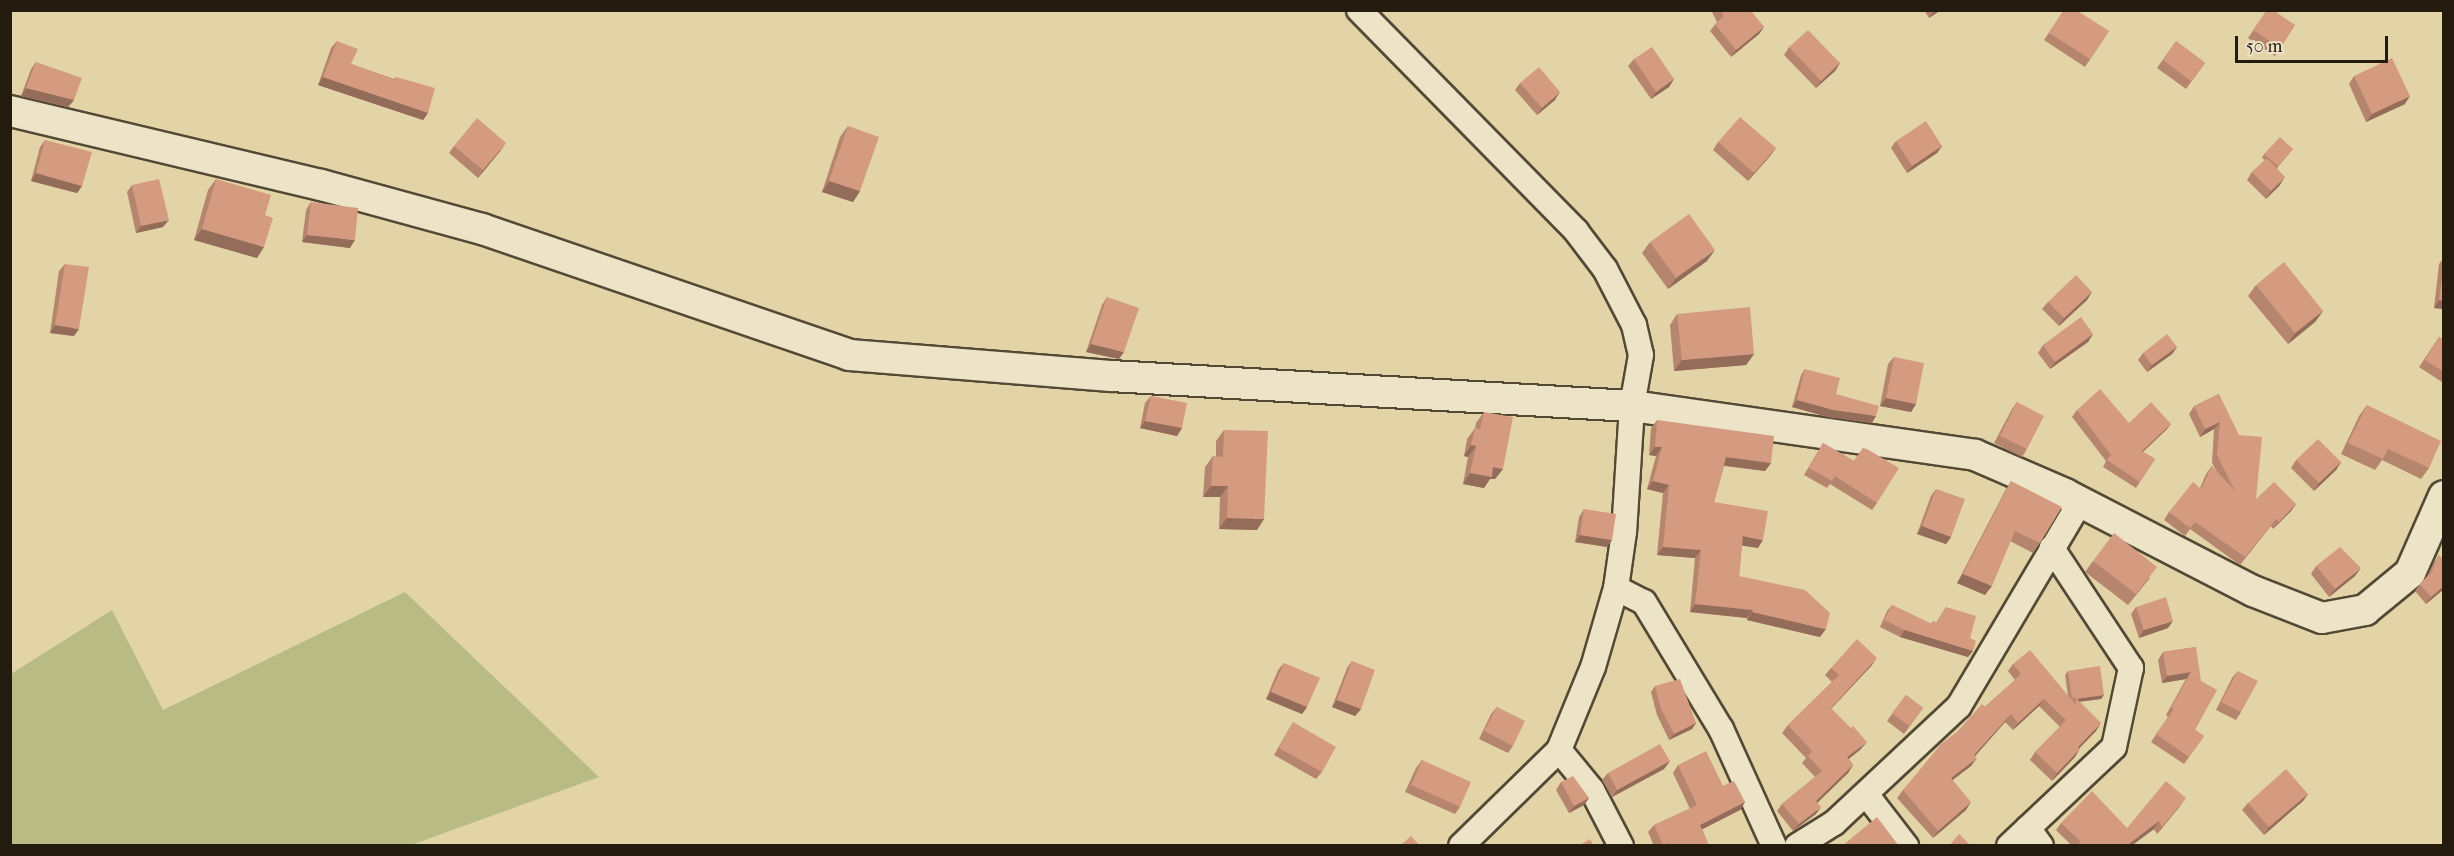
<!DOCTYPE html>
<style>
body{margin:0}
#map{position:relative;width:2454px;height:856px;overflow:hidden;background:#e3d4a7;font-family:"IM FELL French Canon",serif}
div>[style]{position:absolute}
.green>*{inset:0;background:#b8bc84}
.roads{filter:drop-shadow(2px 0 #544935) drop-shadow(-2px 0 #544935) drop-shadow(0 2px #544935) drop-shadow(0 -2px #544935)}
.minor>*{height:24px;margin:-12px;padding:0 12px;transform-origin:12px;border-radius:12px;background:#ede3c6}
.tertiary>*{height:30px;margin:-15px;padding:0 15px;transform-origin:15px;border-radius:15px;background:#ede3c6}
.wall>*{inset:0;background:#b6856e}
.shaded-wall>*{inset:0;background:#946c5a}
.building>*{inset:0;background:#d49b80}
span{translate:-50% -50%;white-space:nowrap;text-align:center;line-height:1.15;-webkit-text-stroke:4.5px #ede3c6;paint-order:stroke}
.frame{position:absolute;inset:0;border:12px solid #241b0f;pointer-events:none}
.scale{position:absolute;left:2235px;top:36px;width:153px;height:27px;box-sizing:border-box;border:3px solid #241b0f;border-top:0;padding-left:8px;font-size:18px;line-height:21px;white-space:nowrap;color:#241b0f;-webkit-text-stroke:4px #ede3c6;paint-order:stroke}
</style>
<div id="map">
<div class="green">
<div style="clip-path:polygon(405px 592px,599px 777px,411px 845px,11px 845px,11px 674px,112px 610px,163px 710px)"></div>
</div>
<div class="roads">
<div class="minor">
<div style="left:1359px;top:10px;width:310px;rotate:45.5deg"></div>
<div style="left:1576px;top:231px;width:48px;rotate:52.7deg"></div>
<div style="left:1605px;top:269px;width:63px;rotate:62.6deg"></div>
<div style="left:1634px;top:325px;width:31px;rotate:77deg"></div>
<div style="left:1641px;top:355px;width:52px;rotate:100deg"></div>
<div style="left:1632px;top:406px;width:126px;rotate:93.6deg"></div>
<div style="left:1624px;top:532px;width:57px;rotate:98.1deg"></div>
<div style="left:1616px;top:588px;width:82px;rotate:106.2deg"></div>
<div style="left:1593px;top:667px;width:90px;rotate:112.3deg"></div>
<div style="left:1559px;top:750px;width:137px;rotate:135.6deg"></div>
<div style="left:1616px;top:588px;width:31px;rotate:27deg"></div>
<div style="left:1644px;top:602px;width:149px;rotate:58.8deg"></div>
<div style="left:1721px;top:729px;width:128px;rotate:65.6deg"></div>
<div style="left:1559px;top:750px;width:52px;rotate:50.5deg"></div>
<div style="left:1592px;top:790px;width:63px;rotate:62.6deg"></div>
<div style="left:1866px;top:794px;width:66px;rotate:52.4deg"></div>
<div style="left:2028px;top:828px;width:22px;rotate:54deg"></div>
<div style="left:1797px;top:846px;width:44px;rotate:-31.9deg"></div>
<div style="left:1834px;top:823px;width:171px;rotate:-43.1deg"></div>
<div style="left:1959px;top:706px;width:237px;rotate:-59.3deg"></div>
<div style="left:2009px;top:846px;width:144px;rotate:-43.3deg"></div>
<div style="left:2114px;top:747px;width:81px;rotate:-77.9deg"></div>
<div style="left:2131px;top:668px;width:144px;rotate:-123.4deg"></div>
</div>
<div class="tertiary">
<div style="left:10px;top:111px;width:320px;rotate:13.4deg"></div>
<div style="left:321px;top:185px;width:167px;rotate:15.3deg"></div>
<div style="left:482px;top:229px;width:388px;rotate:18.9deg"></div>
<div style="left:849px;top:355px;width:263px;rotate:4.6deg"></div>
<div style="left:1111px;top:376px;width:522px;rotate:3.3deg"></div>
<div style="left:1632px;top:406px;width:346px;rotate:8.1deg"></div>
<div style="left:1975px;top:455px;width:98px;rotate:23.4deg"></div>
<div style="left:2065px;top:494px;width:212px;rotate:27.3deg"></div>
<div style="left:2253px;top:591px;width:74px;rotate:21.4deg"></div>
<div style="left:2322px;top:618px;width:44px;rotate:-10.5deg"></div>
<div style="left:2365px;top:610px;width:58px;rotate:-39.4deg"></div>
<div style="left:2410px;top:573px;width:84px;rotate:-66.2deg"></div>
</div>
</div>
<div class="wall">
<div style="clip-path:polygon(1711px 10px,1750px 10px,1764px 27px,1759px 34px,1731px 57px,1710px 31px,1717px 22px)"></div>
<div style="clip-path:polygon(1924px 10px,1941px 10px,1929px 18px)"></div>
<div style="clip-path:polygon(2064px 10px,2109px 31px,2085px 67px,2044px 40px)"></div>
<div style="clip-path:polygon(2267px 10px,2295px 25px,2275px 56px,2248px 38px)"></div>
<div style="clip-path:polygon(337px 41px,351px 64px,394px 79px,396px 77px,428px 113px,423px 120px,318px 85px,331px 48px)"></div>
<div style="clip-path:polygon(2176px 41px,2205px 63px,2186px 89px,2157px 68px)"></div>
<div style="clip-path:polygon(1789px 47px,1840px 63px,1835px 71px,1816px 88px,1784px 55px)"></div>
<div style="clip-path:polygon(1634px 59px,1674px 79px,1669px 87px,1651px 99px,1628px 66px)"></div>
<div style="clip-path:polygon(36px 62px,74px 100px,68px 107px,21px 96px,31px 69px)"></div>
<div style="clip-path:polygon(2354px 76px,2405px 104px,2366px 122px,2349px 84px)"></div>
<div style="clip-path:polygon(1520px 83px,1555px 100px,1537px 115px,1515px 90px)"></div>
<div style="clip-path:polygon(848px 126px,860px 191px,853px 202px,822px 192px,840px 137px)"></div>
<div style="clip-path:polygon(45px 140px,82px 186px,77px 193px,31px 181px,40px 147px)"></div>
<div style="clip-path:polygon(1896px 141px,1942px 146px,1937px 153px,1907px 173px,1891px 148px)"></div>
<div style="clip-path:polygon(1718px 142px,1776px 148px,1770px 156px,1748px 181px,1713px 150px)"></div>
<div style="clip-path:polygon(454px 146px,501px 150px,478px 178px,449px 153px)"></div>
<div style="clip-path:polygon(2293px 149px,2277px 168px,2280px 185px,2266px 199px,2247px 180px,2252px 172px,2265px 160px,2262px 158px,2264px 154px)"></div>
<div style="clip-path:polygon(216px 179px,265px 215px,257px 258px,194px 240px,208px 190px)"></div>
<div style="clip-path:polygon(132px 185px,163px 227px,136px 233px,127px 192px)"></div>
<div style="clip-path:polygon(311px 202px,350px 248px,302px 242px,306px 210px)"></div>
<div style="clip-path:polygon(1650px 242px,1707px 261px,1668px 289px,1642px 253px)"></div>
<div style="clip-path:polygon(2444px 258px,2444px 309px,2434px 308px,2439px 264px)"></div>
<div style="clip-path:polygon(65px 264px,74px 336px,50px 333px,59px 271px)"></div>
<div style="clip-path:polygon(2256px 285px,2323px 311px,2315px 322px,2288px 344px,2248px 296px)"></div>
<div style="clip-path:polygon(2092px 292px,2087px 300px,2059px 326px,2042px 309px,2048px 302px)"></div>
<div style="clip-path:polygon(1107px 297px,1119px 359px,1086px 352px,1102px 305px)"></div>
<div style="clip-path:polygon(1677px 314px,1754px 354px,1746px 365px,1674px 371px,1670px 325px)"></div>
<div style="clip-path:polygon(2093px 334px,2088px 342px,2050px 369px,2038px 353px,2043px 345px)"></div>
<div style="clip-path:polygon(2439px 337px,2444px 340px,2444px 380px,2442px 382px,2419px 367px)"></div>
<div style="clip-path:polygon(2177px 347px,2172px 354px,2147px 372px,2138px 360px,2143px 353px)"></div>
<div style="clip-path:polygon(1894px 357px,1916px 404px,1911px 412px,1880px 406px,1888px 364px)"></div>
<div style="clip-path:polygon(1805px 369px,1836px 394px,1872px 423px,1828px 417px,1792px 407px,1801px 375px)"></div>
<div style="clip-path:polygon(2219px 394px,2256px 499px,2296px 504px,2291px 511px,2273px 529px,2271px 526px,2240px 565px,2190px 529px,2185px 536px,2164px 520px,2169px 512px,2200px 488px,2206px 474px,2212px 466px,2217px 472px,2212px 463px,2214px 429px,2200px 437px,2189px 414px,2194px 406px)"></div>
<div style="clip-path:polygon(1151px 396px,1182px 428px,1177px 436px,1140px 428px,1145px 403px)"></div>
<div style="clip-path:polygon(2017px 402px,2027px 449px,2022px 457px,1994px 443px,2012px 409px)"></div>
<div style="clip-path:polygon(2367px 405px,2429px 468px,2421px 479px,2382px 460px,2375px 470px,2341px 454px,2359px 416px)"></div>
<div style="clip-path:polygon(2077px 410px,2129px 423px,2171px 424px,2166px 430px,2143px 452px,2155px 459px,2136px 488px,2103px 467px,2106px 461px,2072px 417px)"></div>
<div style="clip-path:polygon(1484px 412px,1503px 469px,1495px 479px,1490px 479px,1484px 488px,1463px 484px,1468px 457px,1464px 456px,1467px 439px,1475px 428px,1476px 423px)"></div>
<div style="clip-path:polygon(1657px 420px,1771px 463px,1765px 471px,1724px 466px,1714px 502px,1758px 548px,1742px 545px,1739px 576px,1820px 637px,1747px 620px,1747px 618px,1690px 612px,1695px 558px,1657px 555px,1663px 493px,1647px 489px,1656px 456px,1649px 455px,1651px 428px)"></div>
<div style="clip-path:polygon(1224px 430px,1257px 530px,1219px 529px,1220px 497px,1203px 497px,1205px 467px,1213px 456px,1216px 457px,1216px 441px)"></div>
<div style="clip-path:polygon(1823px 443px,1854px 461px,1863px 448px,1877px 503px,1872px 510px,1830px 484px,1827px 488px,1804px 475px)"></div>
<div style="clip-path:polygon(2296px 460px,2341px 462px,2336px 470px,2314px 491px,2291px 468px)"></div>
<div style="clip-path:polygon(2011px 481px,2040px 543px,2033px 553px,2010px 541px,1985px 595px,1957px 583px,2005px 491px)"></div>
<div style="clip-path:polygon(1936px 489px,1951px 537px,1946px 544px,1917px 534px,1931px 496px)"></div>
<div style="clip-path:polygon(1584px 509px,1612px 540px,1607px 547px,1575px 542px,1579px 517px)"></div>
<div style="clip-path:polygon(2439px 555px,2444px 589px,2426px 604px,2415px 591px,2420px 584px,2427px 576px,2434px 563px)"></div>
<div style="clip-path:polygon(2093px 561px,2150px 578px,2128px 605px,2085px 572px)"></div>
<div style="clip-path:polygon(2316px 566px,2355px 576px,2329px 597px,2311px 574px)"></div>
<div style="clip-path:polygon(1892px 605px,1931px 624px,1933px 621px,1936px 623px,1946px 607px,1970px 638px,1973px 651px,1968px 657px,1900px 637px,1880px 627px,1887px 611px)"></div>
<div style="clip-path:polygon(2136px 607px,2168px 628px,2139px 638px,2131px 614px)"></div>
<div style="clip-path:polygon(2196px 647px,2195px 730px,2204px 736px,2184px 764px,2151px 742px,2168px 717px,2166px 715px,2186px 679px,2162px 683px,2158px 660px,2163px 652px)"></div>
<div style="clip-path:polygon(1352px 661px,1361px 709px,1355px 716px,1332px 707px,1347px 668px)"></div>
<div style="clip-path:polygon(1284px 663px,1307px 707px,1302px 714px,1266px 699px,1278px 670px)"></div>
<div style="clip-path:polygon(2013px 664px,2068px 696px,2065px 675px,2068px 671px,2104px 695px,2101px 699px,2079px 702px,2096px 731px,2079px 748px,2075px 757px,2052px 781px,2030px 760px,2035px 752px,2060px 727px,2039px 706px,2013px 730px,2005px 722px,1975px 756px,1971px 766px,1952px 780px,1966px 810px,1933px 838px,1897px 798px,1903px 790px,1958px 731px,2015px 680px,2008px 671px)"></div>
<div style="clip-path:polygon(1872px 665px,1831px 709px,1861px 749px,1849px 759px,1853px 765px,1848px 773px,1817px 803px,1816px 814px,1793px 831px,1777px 811px,1782px 804px,1815px 777px,1802px 763px,1806px 758px,1782px 733px,1788px 725px,1832px 682px,1825px 675px,1831px 668px)"></div>
<div style="clip-path:polygon(2238px 671px,2241px 712px,2236px 720px,2216px 710px,2232px 678px)"></div>
<div style="clip-path:polygon(1655px 686px,1696px 723px,1692px 729px,1669px 740px,1657px 715px,1651px 692px)"></div>
<div style="clip-path:polygon(1906px 695px,1923px 708px,1904px 734px,1887px 721px)"></div>
<div style="clip-path:polygon(1497px 707px,1513px 746px,1508px 753px,1479px 739px,1491px 714px)"></div>
<div style="clip-path:polygon(1293px 722px,1322px 772px,1316px 779px,1274px 755px)"></div>
<div style="clip-path:polygon(1422px 760px,1460px 807px,1455px 814px,1405px 792px,1416px 768px)"></div>
<div style="clip-path:polygon(1670px 761px,1664px 769px,1612px 797px,1602px 780px,1608px 773px)"></div>
<div style="clip-path:polygon(1678px 765px,1723px 786px,1745px 802px,1740px 810px,1702px 829px,1709px 846px,1654px 846px,1648px 832px,1654px 825px,1690px 809px,1673px 773px)"></div>
<div style="clip-path:polygon(1561px 782px,1589px 798px,1584px 805px,1569px 813px,1556px 790px)"></div>
<div style="clip-path:polygon(2308px 794px,2303px 801px,2264px 835px,2242px 810px,2248px 803px)"></div>
<div style="clip-path:polygon(2180px 806px,2157px 834px,2154px 829px,2131px 846px,2072px 846px,2056px 830px,2061px 823px,2127px 828px)"></div>
</div>
<div class="shaded-wall">
<div style="clip-path:polygon(1941px 10px,1929px 18px,1934px 11px)"></div>
<div style="clip-path:polygon(1764px 27px,1759px 34px,1731px 57px,1736px 50px)"></div>
<div style="clip-path:polygon(1840px 63px,1835px 71px,1816px 88px,1821px 81px)"></div>
<div style="clip-path:polygon(323px 77px,428px 113px,423px 120px,318px 85px)"></div>
<div style="clip-path:polygon(1674px 79px,1669px 87px,1651px 99px,1656px 92px)"></div>
<div style="clip-path:polygon(26px 88px,74px 100px,68px 107px,21px 96px)"></div>
<div style="clip-path:polygon(1560px 92px,1555px 100px,1537px 115px,1542px 108px)"></div>
<div style="clip-path:polygon(2410px 96px,2405px 104px,2366px 122px,2372px 114px)"></div>
<div style="clip-path:polygon(506px 143px,501px 150px,478px 178px,483px 170px)"></div>
<div style="clip-path:polygon(1942px 146px,1937px 153px,1907px 173px,1912px 166px)"></div>
<div style="clip-path:polygon(1776px 148px,1770px 156px,1748px 181px,1754px 173px)"></div>
<div style="clip-path:polygon(36px 173px,82px 186px,77px 193px,31px 181px)"></div>
<div style="clip-path:polygon(2285px 177px,2280px 185px,2266px 199px,2271px 191px)"></div>
<div style="clip-path:polygon(829px 181px,860px 191px,853px 202px,822px 192px)"></div>
<div style="clip-path:polygon(169px 220px,163px 227px,136px 233px,141px 226px)"></div>
<div style="clip-path:polygon(202px 229px,264px 247px,257px 258px,194px 240px)"></div>
<div style="clip-path:polygon(307px 235px,355px 240px,350px 248px,302px 242px)"></div>
<div style="clip-path:polygon(1715px 250px,1707px 261px,1668px 289px,1676px 278px)"></div>
<div style="clip-path:polygon(2092px 292px,2087px 300px,2059px 326px,2064px 318px)"></div>
<div style="clip-path:polygon(2439px 300px,2444px 301px,2444px 309px,2434px 308px)"></div>
<div style="clip-path:polygon(2323px 311px,2315px 322px,2288px 344px,2295px 333px)"></div>
<div style="clip-path:polygon(55px 325px,79px 329px,74px 336px,50px 333px)"></div>
<div style="clip-path:polygon(2093px 334px,2088px 342px,2050px 369px,2055px 362px)"></div>
<div style="clip-path:polygon(1091px 344px,1124px 352px,1119px 359px,1086px 352px)"></div>
<div style="clip-path:polygon(2177px 347px,2172px 354px,2147px 372px,2152px 365px)"></div>
<div style="clip-path:polygon(1754px 354px,1746px 365px,1674px 371px,1682px 360px)"></div>
<div style="clip-path:polygon(1886px 398px,1916px 404px,1911px 412px,1880px 406px)"></div>
<div style="clip-path:polygon(1797px 400px,1876px 416px,1872px 423px,1828px 417px,1792px 407px)"></div>
<div style="clip-path:polygon(1145px 421px,1182px 428px,1177px 436px,1140px 428px)"></div>
<div style="clip-path:polygon(2220px 422px,2214px 429px,2200px 437px,2205px 429px)"></div>
<div style="clip-path:polygon(2171px 424px,2166px 430px,2137px 457px,2142px 451px)"></div>
<div style="clip-path:polygon(1471px 445px,1476px 446px,1468px 457px,1464px 456px)"></div>
<div style="clip-path:polygon(1655px 447px,1662px 447px,1656px 456px,1649px 455px)"></div>
<div style="clip-path:polygon(1726px 457px,1771px 463px,1765px 471px,1721px 465px)"></div>
<div style="clip-path:polygon(2341px 462px,2336px 470px,2314px 491px,2319px 483px)"></div>
<div style="clip-path:polygon(1493px 467px,1503px 469px,1495px 479px,1490px 479px,1484px 488px,1463px 484px,1470px 473px)"></div>
<div style="clip-path:polygon(1653px 481px,1669px 485px,1663px 493px,1647px 489px)"></div>
<div style="clip-path:polygon(1211px 486px,1228px 486px,1220px 497px,1203px 497px)"></div>
<div style="clip-path:polygon(2296px 504px,2291px 511px,2273px 529px,2279px 522px)"></div>
<div style="clip-path:polygon(1227px 518px,1264px 519px,1257px 530px,1219px 529px)"></div>
<div style="clip-path:polygon(1922px 526px,1951px 537px,1946px 544px,1917px 534px)"></div>
<div style="clip-path:polygon(1580px 535px,1612px 540px,1607px 547px,1575px 542px)"></div>
<div style="clip-path:polygon(1743px 536px,1763px 540px,1758px 548px,1737px 545px)"></div>
<div style="clip-path:polygon(1663px 547px,1701px 550px,1695px 558px,1657px 555px)"></div>
<div style="clip-path:polygon(2361px 568px,2355px 576px,2329px 597px,2335px 589px)"></div>
<div style="clip-path:polygon(1963px 574px,1992px 586px,1985px 595px,1957px 583px)"></div>
<div style="clip-path:polygon(2444px 586px,2444px 589px,2426px 604px,2431px 597px)"></div>
<div style="clip-path:polygon(1695px 604px,1753px 610px,1747px 618px,1690px 612px)"></div>
<div style="clip-path:polygon(1752px 612px,1826px 629px,1820px 637px,1747px 620px)"></div>
<div style="clip-path:polygon(2173px 621px,2168px 628px,2139px 638px,2144px 630px)"></div>
<div style="clip-path:polygon(1905px 630px,1973px 651px,1968px 657px,1900px 637px)"></div>
<div style="clip-path:polygon(1877px 658px,1872px 665px,1825px 715px,1831px 708px)"></div>
<div style="clip-path:polygon(2191px 672px,2186px 679px,2162px 683px,2167px 676px)"></div>
<div style="clip-path:polygon(1271px 692px,1307px 707px,1302px 714px,1266px 699px)"></div>
<div style="clip-path:polygon(2104px 695px,2101px 699px,2076px 702px,2075px 699px)"></div>
<div style="clip-path:polygon(2044px 699px,2039px 706px,2013px 730px,2018px 723px)"></div>
<div style="clip-path:polygon(1337px 700px,1361px 709px,1355px 716px,1332px 707px)"></div>
<div style="clip-path:polygon(2011px 714px,2005px 722px,1969px 763px,1974px 755px)"></div>
<div style="clip-path:polygon(1696px 723px,1692px 729px,1669px 740px,1674px 734px)"></div>
<div style="clip-path:polygon(2101px 723px,2096px 731px,2073px 755px,2078px 747px)"></div>
<div style="clip-path:polygon(1867px 742px,1861px 749px,1842px 764px,1847px 757px)"></div>
<div style="clip-path:polygon(2080px 749px,2075px 757px,2052px 781px,2057px 773px)"></div>
<div style="clip-path:polygon(1977px 758px,1971px 766px,1945px 786px,1951px 778px)"></div>
<div style="clip-path:polygon(1670px 761px,1664px 769px,1612px 797px,1617px 790px)"></div>
<div style="clip-path:polygon(1853px 765px,1848px 773px,1811px 809px,1816px 801px)"></div>
<div style="clip-path:polygon(2308px 794px,2303px 801px,2264px 835px,2269px 827px)"></div>
<div style="clip-path:polygon(1589px 798px,1584px 805px,1569px 813px,1574px 806px)"></div>
<div style="clip-path:polygon(2186px 798px,2180px 806px,2157px 834px,2162px 827px)"></div>
<div style="clip-path:polygon(1745px 802px,1740px 810px,1695px 833px,1700px 825px)"></div>
<div style="clip-path:polygon(1971px 802px,1966px 810px,1933px 838px,1938px 831px)"></div>
<div style="clip-path:polygon(1821px 807px,1816px 814px,1793px 831px,1799px 824px)"></div>
<div style="clip-path:polygon(2159px 821px,2154px 829px,2131px 846px,2126px 846px)"></div>
</div>
<div class="building">
<div style="clip-path:polygon(1720px 10px,1750px 10px,1764px 27px,1736px 50px,1715px 24px,1724px 16px)"></div>
<div style="clip-path:polygon(2064px 10px,2076px 10px,2109px 31px,2090px 59px,2049px 33px)"></div>
<div style="clip-path:polygon(2267px 10px,2273px 10px,2295px 25px,2280px 48px,2253px 30px)"></div>
<div style="clip-path:polygon(1808px 30px,1840px 63px,1821px 81px,1789px 47px)"></div>
<div style="clip-path:polygon(337px 41px,358px 49px,351px 64px,395px 80px,396px 77px,435px 88px,428px 113px,323px 77px)"></div>
<div style="clip-path:polygon(2176px 41px,2205px 63px,2191px 81px,2163px 60px)"></div>
<div style="clip-path:polygon(1652px 47px,1674px 79px,1656px 92px,1634px 59px)"></div>
<div style="clip-path:polygon(2392px 58px,2410px 96px,2372px 114px,2354px 76px)"></div>
<div style="clip-path:polygon(36px 62px,82px 78px,74px 100px,26px 88px)"></div>
<div style="clip-path:polygon(1539px 67px,1560px 92px,1542px 108px,1520px 83px)"></div>
<div style="clip-path:polygon(1740px 117px,1776px 148px,1754px 173px,1718px 142px)"></div>
<div style="clip-path:polygon(477px 118px,506px 143px,483px 170px,454px 146px)"></div>
<div style="clip-path:polygon(1926px 121px,1942px 146px,1912px 166px,1896px 141px)"></div>
<div style="clip-path:polygon(848px 126px,879px 137px,860px 191px,829px 181px)"></div>
<div style="clip-path:polygon(2280px 137px,2293px 149px,2278px 166px,2264px 154px)"></div>
<div style="clip-path:polygon(45px 140px,92px 152px,82px 186px,36px 173px)"></div>
<div style="clip-path:polygon(2267px 158px,2285px 177px,2271px 191px,2252px 172px)"></div>
<div style="clip-path:polygon(159px 179px,169px 220px,141px 226px,132px 185px)"></div>
<div style="clip-path:polygon(216px 179px,271px 195px,265px 215px,273px 218px,264px 247px,202px 229px)"></div>
<div style="clip-path:polygon(311px 202px,358px 208px,355px 240px,307px 235px)"></div>
<div style="clip-path:polygon(1689px 214px,1715px 250px,1676px 278px,1650px 242px)"></div>
<div style="clip-path:polygon(2284px 262px,2323px 311px,2295px 333px,2256px 285px)"></div>
<div style="clip-path:polygon(65px 264px,89px 267px,79px 329px,55px 325px)"></div>
<div style="clip-path:polygon(2444px 264px,2444px 301px,2439px 300px)"></div>
<div style="clip-path:polygon(2076px 275px,2092px 292px,2064px 318px,2048px 302px)"></div>
<div style="clip-path:polygon(1107px 297px,1139px 308px,1124px 352px,1091px 344px)"></div>
<div style="clip-path:polygon(1750px 307px,1754px 354px,1682px 360px,1677px 314px)"></div>
<div style="clip-path:polygon(2081px 317px,2093px 334px,2055px 362px,2043px 345px)"></div>
<div style="clip-path:polygon(2167px 334px,2177px 347px,2152px 365px,2143px 353px)"></div>
<div style="clip-path:polygon(2439px 337px,2444px 340px,2444px 372px,2425px 360px)"></div>
<div style="clip-path:polygon(1894px 357px,1924px 363px,1916px 404px,1886px 398px)"></div>
<div style="clip-path:polygon(1805px 369px,1840px 378px,1836px 394px,1879px 406px,1876px 416px,1833px 410px,1797px 400px)"></div>
<div style="clip-path:polygon(2100px 389px,2129px 423px,2151px 402px,2171px 424px,2142px 451px,2155px 459px,2140px 482px,2107px 460px,2111px 455px,2077px 410px)"></div>
<div style="clip-path:polygon(2219px 394px,2239px 435px,2262px 437px,2256px 499px,2274px 482px,2296px 504px,2279px 522px,2276px 519px,2245px 557px,2195px 522px,2190px 528px,2169px 512px,2193px 482px,2201px 489px,2212px 466px,2235px 491px,2217px 455px,2220px 422px,2205px 429px,2194px 406px)"></div>
<div style="clip-path:polygon(1151px 396px,1187px 403px,1182px 428px,1145px 421px)"></div>
<div style="clip-path:polygon(2017px 402px,2044px 416px,2027px 449px,2000px 436px)"></div>
<div style="clip-path:polygon(2367px 405px,2441px 441px,2429px 468px,2388px 449px,2383px 459px,2348px 443px)"></div>
<div style="clip-path:polygon(1484px 412px,1513px 417px,1503px 469px,1493px 467px,1492px 477px,1470px 473px,1476px 446px,1471px 445px,1475px 428px,1480px 429px)"></div>
<div style="clip-path:polygon(1657px 420px,1774px 436px,1771px 463px,1726px 457px,1714px 502px,1768px 511px,1763px 540px,1743px 536px,1739px 576px,1805px 590px,1830px 613px,1826px 629px,1752px 612px,1753px 610px,1695px 604px,1701px 550px,1663px 547px,1669px 485px,1653px 481px,1662px 447px,1655px 447px)"></div>
<div style="clip-path:polygon(1224px 430px,1268px 431px,1264px 519px,1227px 518px,1228px 486px,1211px 486px,1213px 456px,1223px 457px)"></div>
<div style="clip-path:polygon(2318px 439px,2341px 462px,2319px 483px,2296px 460px)"></div>
<div style="clip-path:polygon(1823px 443px,1854px 461px,1863px 448px,1867px 449px,1899px 468px,1877px 503px,1835px 476px,1832px 481px,1809px 468px)"></div>
<div style="clip-path:polygon(2011px 481px,2062px 507px,2040px 543px,2015px 531px,1992px 586px,1963px 574px)"></div>
<div style="clip-path:polygon(1936px 489px,1965px 499px,1951px 537px,1922px 526px)"></div>
<div style="clip-path:polygon(1584px 509px,1616px 514px,1612px 540px,1580px 535px)"></div>
<div style="clip-path:polygon(2114px 533px,2157px 567px,2136px 594px,2093px 561px)"></div>
<div style="clip-path:polygon(2340px 547px,2361px 568px,2335px 589px,2316px 566px)"></div>
<div style="clip-path:polygon(2439px 555px,2444px 560px,2444px 586px,2431px 597px,2420px 584px,2431px 573px)"></div>
<div style="clip-path:polygon(2166px 597px,2173px 621px,2144px 630px,2136px 607px)"></div>
<div style="clip-path:polygon(1892px 605px,1932px 624px,1933px 621px,1937px 623px,1946px 607px,1976px 616px,1970px 638px,1976px 641px,1973px 651px,1905px 630px,1884px 620px)"></div>
<div style="clip-path:polygon(1857px 639px,1877px 658px,1831px 708px,1851px 728px,1853px 726px,1867px 742px,1847px 757px,1853px 765px,1816px 801px,1821px 807px,1799px 824px,1782px 804px,1822px 771px,1808px 756px,1812px 751px,1788px 725px,1839px 675px,1831px 668px)"></div>
<div style="clip-path:polygon(2196px 647px,2201px 681px,2217px 690px,2195px 730px,2204px 736px,2189px 757px,2156px 734px,2174px 709px,2171px 708px,2191px 672px,2167px 676px,2163px 652px)"></div>
<div style="clip-path:polygon(2030px 650px,2076px 705px,2075px 697px,2101px 723px,2078px 747px,2080px 749px,2057px 773px,2035px 752px,2066px 720px,2044px 699px,2018px 723px,2011px 714px,1974px 755px,1977px 758px,1951px 778px,1971px 802px,1938px 831px,1903px 790px,1941px 744px,1958px 731px,1982px 704px,1986px 707px,2021px 674px,2013px 664px)"></div>
<div style="clip-path:polygon(1352px 661px,1375px 670px,1361px 709px,1337px 700px)"></div>
<div style="clip-path:polygon(1284px 663px,1320px 678px,1307px 707px,1271px 692px)"></div>
<div style="clip-path:polygon(2100px 666px,2104px 695px,2076px 699px,2075px 697px,2072px 699px,2068px 671px)"></div>
<div style="clip-path:polygon(2238px 671px,2258px 681px,2241px 712px,2221px 702px)"></div>
<div style="clip-path:polygon(1680px 679px,1696px 723px,1674px 734px,1661px 709px,1655px 686px)"></div>
<div style="clip-path:polygon(1906px 695px,1923px 708px,1909px 726px,1892px 713px)"></div>
<div style="clip-path:polygon(1497px 707px,1525px 721px,1513px 746px,1484px 731px)"></div>
<div style="clip-path:polygon(1293px 722px,1336px 747px,1322px 772px,1279px 748px)"></div>
<div style="clip-path:polygon(1660px 744px,1670px 761px,1617px 790px,1608px 773px)"></div>
<div style="clip-path:polygon(1706px 751px,1723px 786px,1734px 781px,1745px 802px,1700px 825px,1709px 846px,1670px 846px,1669px 843px,1663px 845px,1654px 825px,1697px 805px,1678px 765px)"></div>
<div style="clip-path:polygon(1422px 760px,1471px 782px,1460px 807px,1411px 785px)"></div>
<div style="clip-path:polygon(2286px 769px,2308px 794px,2269px 827px,2248px 803px)"></div>
<div style="clip-path:polygon(1573px 776px,1589px 798px,1574px 806px,1561px 782px)"></div>
<div style="clip-path:polygon(2166px 781px,2186px 798px,2162px 827px,2159px 821px,2126px 846px,2079px 846px,2078px 844px,2081px 842px,2061px 823px,2092px 791px,2127px 828px)"></div>
<div style="clip-path:polygon(1877px 817px,1899px 846px,1842px 846px)"></div>
<div style="clip-path:polygon(1959px 834px,1971px 846px,1949px 846px)"></div>
<div style="clip-path:polygon(1411px 836px,1420px 846px,1400px 846px)"></div>
<div style="clip-path:polygon(1590px 839px,1594px 846px,1578px 846px)"></div>
</div>
<div class="frame"></div>
<div class="scale">50 m</div>
</div>
